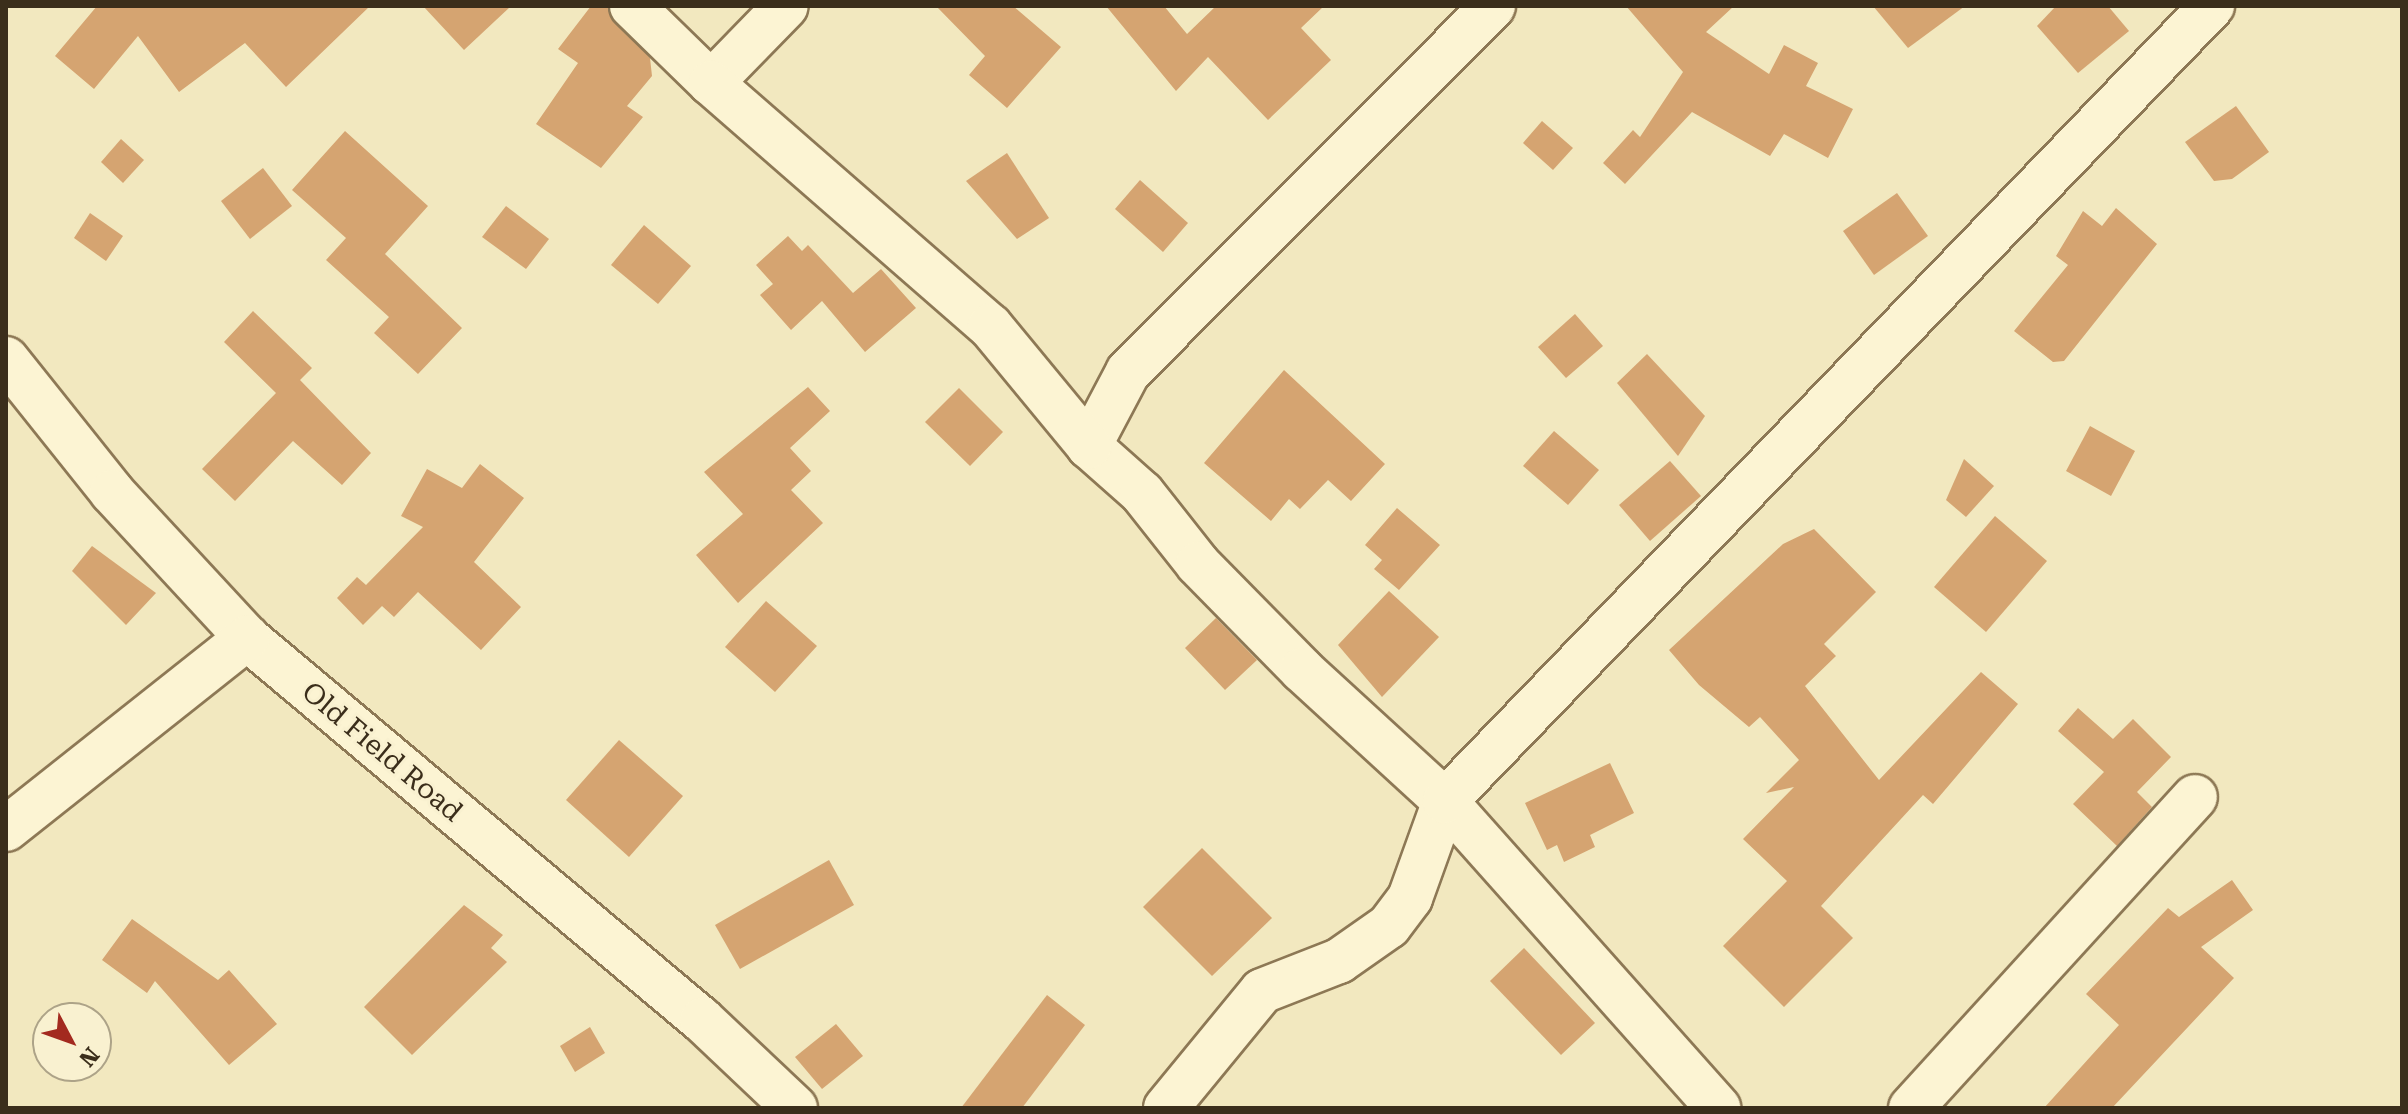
<!DOCTYPE html>
<style>
body{margin:0}
#map{position:relative;width:2408px;height:1114px;overflow:hidden;background:#f2e8bf;font-family:"Roboto Serif",serif}
div>[style]{position:absolute}
.building>*{inset:0;background:#d5a471}
.roads{filter:drop-shadow(2px 0 #8d7855) drop-shadow(-2px 0 #8d7855) drop-shadow(0 2px #8d7855) drop-shadow(0 -2px #8d7855)}
.minor>*{height:44px;margin:-22px;padding:0 22px;transform-origin:22px;border-radius:22px;background:#fcf4d3}
span{translate:-50% -50%;white-space:nowrap;text-align:center;line-height:1.15;-webkit-text-stroke:6px #f9f1d0;paint-order:stroke}
.street-label{font-size:28px;color:#3b2e1b}
.frame{position:absolute;inset:0;border:8px solid #3b2e1b;pointer-events:none}
.north{position:absolute;left:32px;top:1002px;width:80px;height:80px;box-sizing:border-box;background:#f9f1d0;border:2px solid #ada388;border-radius:50%;rotate:131deg;font-size:22px;font-weight:700;line-height:32px;text-align:center;color:#3b2e1b}
.north::after{content:'';display:block;margin:auto;width:28px;height:36px;background:#a32a1f;clip-path:polygon(50% 0,100% 100%,50% 72%,0 100%)}
</style>
<div id="map">
<div class="building">
<div style="clip-path:polygon(97px 6px,370px 6px,286px 87px,245px 43px,179px 92px,138px 36px,94px 89px,55px 56px)"></div>
<div style="clip-path:polygon(423px 6px,511px 6px,464px 50px)"></div>
<div style="clip-path:polygon(591px 6px,608px 7px,650px 58px,652px 76px,627px 106px,643px 117px,601px 168px,536px 124px,578px 63px,558px 49px)"></div>
<div style="clip-path:polygon(936px 6px,1013px 6px,1061px 47px,1007px 108px,969px 75px,985px 56px)"></div>
<div style="clip-path:polygon(1106px 6px,1164px 6px,1187px 34px,1216px 6px,1324px 6px,1301px 28px,1331px 60px,1268px 120px,1208px 57px,1176px 91px)"></div>
<div style="clip-path:polygon(1626px 6px,1734px 6px,1706px 32px,1769px 74px,1784px 45px,1818px 63px,1806px 86px,1853px 109px,1828px 158px,1784px 134px,1770px 156px,1692px 112px,1625px 184px,1603px 163px,1633px 130px,1640px 137px,1683px 72px)"></div>
<div style="clip-path:polygon(1873px 6px,1965px 6px,1908px 48px)"></div>
<div style="clip-path:polygon(2056px 6px,2108px 6px,2129px 31px,2078px 73px,2037px 26px)"></div>
<div style="clip-path:polygon(2236px 106px,2269px 152px,2232px 179px,2214px 181px,2185px 142px)"></div>
<div style="clip-path:polygon(1542px 121px,1573px 148px,1553px 170px,1523px 143px)"></div>
<div style="clip-path:polygon(345px 131px,428px 206px,385px 254px,462px 328px,418px 374px,374px 333px,389px 317px,326px 260px,346px 238px,292px 190px)"></div>
<div style="clip-path:polygon(121px 139px,144px 160px,123px 183px,101px 162px)"></div>
<div style="clip-path:polygon(1007px 153px,1049px 218px,1017px 239px,966px 181px)"></div>
<div style="clip-path:polygon(263px 168px,292px 206px,250px 239px,221px 201px)"></div>
<div style="clip-path:polygon(1140px 180px,1188px 223px,1163px 252px,1115px 209px)"></div>
<div style="clip-path:polygon(1897px 193px,1928px 236px,1874px 275px,1843px 231px)"></div>
<div style="clip-path:polygon(506px 206px,549px 239px,526px 269px,482px 237px)"></div>
<div style="clip-path:polygon(2116px 208px,2157px 244px,2064px 361px,2053px 362px,2014px 331px,2068px 265px,2056px 256px,2083px 211px,2102px 226px)"></div>
<div style="clip-path:polygon(90px 213px,123px 236px,106px 261px,74px 238px)"></div>
<div style="clip-path:polygon(644px 225px,691px 266px,658px 304px,611px 265px)"></div>
<div style="clip-path:polygon(788px 236px,802px 251px,808px 245px,853px 293px,881px 269px,916px 308px,865px 352px,822px 301px,791px 330px,760px 295px,773px 284px,756px 265px)"></div>
<div style="clip-path:polygon(253px 311px,312px 368px,300px 380px,371px 453px,342px 485px,293px 441px,235px 501px,202px 469px,276px 393px,224px 342px)"></div>
<div style="clip-path:polygon(1575px 314px,1603px 346px,1566px 378px,1538px 347px)"></div>
<div style="clip-path:polygon(1647px 354px,1705px 416px,1678px 456px,1617px 383px)"></div>
<div style="clip-path:polygon(1284px 370px,1385px 464px,1351px 501px,1328px 480px,1300px 509px,1289px 499px,1271px 521px,1204px 463px)"></div>
<div style="clip-path:polygon(808px 387px,830px 411px,790px 448px,811px 471px,791px 490px,823px 523px,738px 603px,696px 555px,743px 514px,704px 472px)"></div>
<div style="clip-path:polygon(959px 388px,1003px 432px,970px 466px,925px 422px)"></div>
<div style="clip-path:polygon(2090px 426px,2135px 451px,2111px 496px,2066px 471px)"></div>
<div style="clip-path:polygon(1554px 431px,1599px 470px,1568px 505px,1523px 466px)"></div>
<div style="clip-path:polygon(1964px 459px,1994px 486px,1966px 517px,1946px 500px)"></div>
<div style="clip-path:polygon(1670px 461px,1701px 496px,1650px 541px,1619px 505px)"></div>
<div style="clip-path:polygon(480px 464px,524px 498px,474px 562px,521px 607px,481px 650px,418px 592px,394px 617px,382px 606px,363px 625px,337px 598px,357px 577px,366px 585px,423px 527px,401px 516px,427px 469px,462px 488px)"></div>
<div style="clip-path:polygon(1397px 508px,1440px 545px,1399px 590px,1374px 569px,1382px 560px,1365px 545px)"></div>
<div style="clip-path:polygon(1995px 516px,2047px 561px,1986px 632px,1934px 587px)"></div>
<div style="clip-path:polygon(1814px 529px,1876px 592px,1824px 644px,1836px 656px,1805px 686px,1879px 780px,1981px 672px,2018px 704px,1933px 804px,1923px 795px,1821px 906px,1853px 938px,1784px 1007px,1723px 946px,1787px 881px,1743px 839px,1794px 787px,1766px 793px,1799px 760px,1760px 717px,1749px 727px,1699px 685px,1669px 650px,1783px 544px)"></div>
<div style="clip-path:polygon(92px 546px,156px 593px,126px 625px,72px 571px)"></div>
<div style="clip-path:polygon(1389px 591px,1439px 637px,1382px 697px,1338px 645px)"></div>
<div style="clip-path:polygon(766px 601px,817px 646px,775px 692px,725px 647px)"></div>
<div style="clip-path:polygon(1216px 618px,1257px 660px,1225px 690px,1185px 648px)"></div>
<div style="clip-path:polygon(2078px 708px,2113px 739px,2133px 719px,2171px 757px,2137px 792px,2152px 807px,2117px 846px,2073px 804px,2104px 772px,2058px 731px)"></div>
<div style="clip-path:polygon(619px 740px,683px 796px,629px 857px,566px 800px)"></div>
<div style="clip-path:polygon(1610px 763px,1634px 813px,1590px 835px,1595px 847px,1564px 862px,1557px 845px,1547px 850px,1525px 803px)"></div>
<div style="clip-path:polygon(1202px 848px,1272px 918px,1212px 976px,1143px 907px)"></div>
<div style="clip-path:polygon(829px 860px,854px 905px,740px 969px,715px 925px)"></div>
<div style="clip-path:polygon(2232px 880px,2253px 910px,2201px 947px,2234px 978px,2112px 1108px,2044px 1108px,2119px 1025px,2086px 994px,2168px 908px,2179px 917px)"></div>
<div style="clip-path:polygon(464px 905px,503px 935px,491px 948px,507px 962px,412px 1055px,364px 1007px)"></div>
<div style="clip-path:polygon(132px 919px,218px 980px,229px 970px,277px 1024px,229px 1065px,155px 981px,147px 993px,102px 960px)"></div>
<div style="clip-path:polygon(1524px 948px,1595px 1023px,1561px 1055px,1490px 981px)"></div>
<div style="clip-path:polygon(1047px 995px,1085px 1025px,1022px 1108px,961px 1108px)"></div>
<div style="clip-path:polygon(836px 1024px,863px 1056px,822px 1089px,795px 1057px)"></div>
<div style="clip-path:polygon(590px 1027px,605px 1053px,575px 1072px,560px 1046px)"></div>
</div>
<div class="roads">
<div class="minor">
<div style="left:632px;top:6px;width:110px;rotate:44.3deg"></div>
<div style="left:711px;top:83px;width:107px;rotate:-45.8deg"></div>
<div style="left:1493px;top:6px;width:517px;rotate:134.92deg"></div>
<div style="left:1128px;top:372px;width:84px;rotate:117.8deg"></div>
<div style="left:1089px;top:446px;width:71px;rotate:41.6deg"></div>
<div style="left:1142px;top:493px;width:90px;rotate:51.7deg"></div>
<div style="left:1198px;top:564px;width:148px;rotate:45.5deg"></div>
<div style="left:1302px;top:670px;width:194px;rotate:42.5deg"></div>
<div style="left:1445px;top:801px;width:411px;rotate:48.3deg"></div>
<div style="left:711px;top:83px;width:370px;rotate:41.1deg"></div>
<div style="left:990px;top:326px;width:156px;rotate:50.5deg"></div>
<div style="left:6px;top:359px;width:170px;rotate:51.4deg"></div>
<div style="left:112px;top:492px;width:199px;rotate:47.2deg"></div>
<div style="left:247px;top:638px;width:594px;rotate:40.02deg"></div>
<div style="left:702px;top:1020px;width:128px;rotate:43.4deg"></div>
<div style="left:6px;top:829px;width:308px;rotate:-38.4deg"></div>
<div style="left:1166px;top:1108px;width:151px;rotate:-50.6deg"></div>
<div style="left:1262px;top:991px;width:83px;rotate:-21.3deg"></div>
<div style="left:1339px;top:961px;width:61px;rotate:-35deg"></div>
<div style="left:1389px;top:926px;width:35px;rotate:-53deg"></div>
<div style="left:1410px;top:898px;width:103px;rotate:-70.2deg"></div>
<div style="left:1445px;top:801px;width:1105px;rotate:-46.03deg"></div>
<div style="left:1911px;top:1108px;width:421px;rotate:-47.6deg"></div>
</div>
</div>
<div class="street-label">
<span style="left:382px;top:752px;rotate:40deg">Old Field Road</span>
</div>
<div class="frame"></div>
<div class="north">N</div>
</div>
